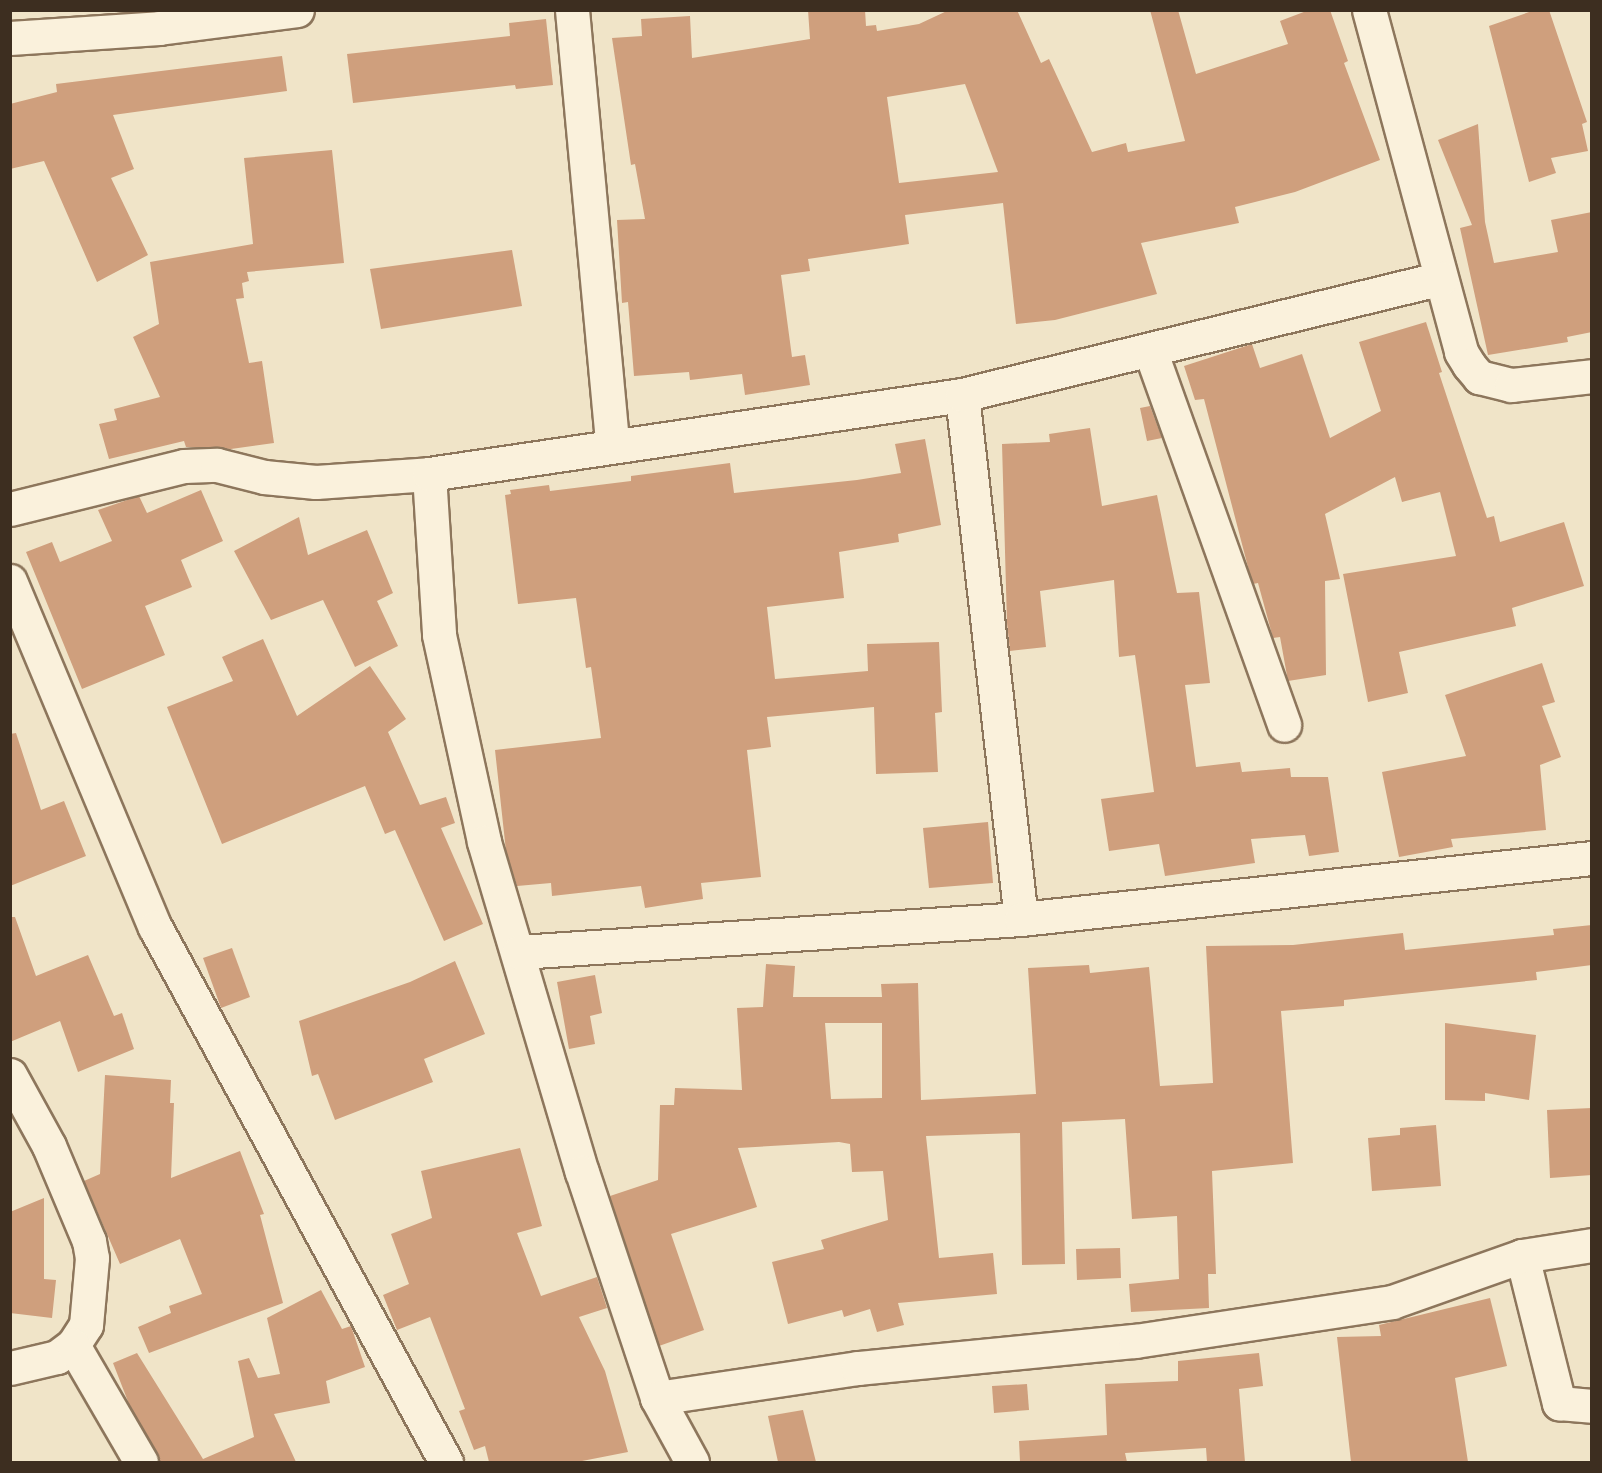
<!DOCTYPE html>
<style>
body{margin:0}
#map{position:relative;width:1602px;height:1473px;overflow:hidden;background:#f0e4c8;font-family:Merriweather,serif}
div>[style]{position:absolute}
.building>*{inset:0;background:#cf9f7d}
.roads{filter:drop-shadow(2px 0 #8d765c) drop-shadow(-2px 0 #8d765c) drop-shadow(0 2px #8d765c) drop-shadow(0 -2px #8d765c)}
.minor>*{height:33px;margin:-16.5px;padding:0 16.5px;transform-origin:16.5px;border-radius:16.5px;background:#faf1dc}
span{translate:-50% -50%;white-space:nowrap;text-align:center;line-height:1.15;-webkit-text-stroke:4.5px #f7eed8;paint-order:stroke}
.frame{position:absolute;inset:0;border:12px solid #3d2e20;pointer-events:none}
</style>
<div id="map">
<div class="building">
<div style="clip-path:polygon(evenodd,808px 10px,865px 10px,866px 26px,876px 25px,877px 31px,919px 24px,949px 10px,1017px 10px,1041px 63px,1049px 59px,1092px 152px,1126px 143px,1128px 152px,1185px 141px,1150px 10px,1178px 10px,1196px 74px,1288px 44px,1280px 21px,1309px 10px,1330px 10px,1348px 61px,1344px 63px,1380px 160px,1295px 192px,1235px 207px,1239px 223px,1141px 243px,1157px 294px,1055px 320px,1016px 324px,1003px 203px,905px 215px,909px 244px,808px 259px,810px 271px,781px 275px,792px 357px,805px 355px,810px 385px,745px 395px,742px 374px,690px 380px,689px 372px,634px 376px,628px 302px,622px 303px,617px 220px,645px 219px,635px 164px,631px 165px,612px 38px,642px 36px,641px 19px,690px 16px,692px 58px,810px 39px,808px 10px,965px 84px,998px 172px,899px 183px,887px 97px,965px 84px)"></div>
<div style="clip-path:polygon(1535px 10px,1549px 10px,1587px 122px,1582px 124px,1588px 151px,1551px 158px,1556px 173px,1529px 182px,1489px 26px)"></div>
<div style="clip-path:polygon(546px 19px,553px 85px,516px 89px,515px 85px,353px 103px,347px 54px,510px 36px,509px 23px)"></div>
<div style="clip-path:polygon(282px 56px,287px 91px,113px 115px,134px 169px,111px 178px,148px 255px,97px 282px,44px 161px,10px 169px,10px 104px,57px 92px,56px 84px)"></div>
<div style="clip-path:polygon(1478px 124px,1485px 222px,1494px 263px,1558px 252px,1551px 220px,1592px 212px,1592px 332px,1567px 337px,1568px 342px,1488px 355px,1460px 228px,1472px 225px,1438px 140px)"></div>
<div style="clip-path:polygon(332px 150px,344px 263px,247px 272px,249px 281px,242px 283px,244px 298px,236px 299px,249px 363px,262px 361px,274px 443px,231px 449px,186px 447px,184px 441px,109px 459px,99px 424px,117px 420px,114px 409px,160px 397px,133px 337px,159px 324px,150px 262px,253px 244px,244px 158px)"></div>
<div style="clip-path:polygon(512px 250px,522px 306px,381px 329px,370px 269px)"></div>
<div style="clip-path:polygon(1426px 322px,1442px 372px,1439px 373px,1487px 518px,1494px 516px,1500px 542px,1564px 522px,1584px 586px,1512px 608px,1516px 626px,1399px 652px,1408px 693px,1368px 702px,1343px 574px,1456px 556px,1440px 492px,1402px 502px,1395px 477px,1325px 514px,1340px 579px,1325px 581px,1326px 675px,1288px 681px,1280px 637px,1273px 638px,1258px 583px,1253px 584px,1248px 567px,1204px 399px,1195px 400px,1184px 366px,1252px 344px,1260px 368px,1302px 354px,1330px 438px,1381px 411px,1359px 342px)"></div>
<div style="clip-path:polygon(1150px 406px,1162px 438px,1147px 441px,1140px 408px)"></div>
<div style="clip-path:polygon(1090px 428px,1102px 506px,1157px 495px,1177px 593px,1199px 592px,1210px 683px,1185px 685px,1196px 767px,1240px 762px,1242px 772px,1290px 768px,1291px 777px,1328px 777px,1339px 852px,1309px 856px,1305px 835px,1251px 839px,1255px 863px,1165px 876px,1159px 844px,1109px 851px,1101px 799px,1154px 792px,1135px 655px,1119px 657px,1114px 580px,1040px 591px,1046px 647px,1010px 651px,1007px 623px,1002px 444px,1050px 442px,1049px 434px)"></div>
<div style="clip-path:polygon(925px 439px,941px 525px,898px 534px,899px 542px,839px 552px,844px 598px,767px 607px,775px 679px,868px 671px,867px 644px,939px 642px,942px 712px,935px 713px,938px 772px,876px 774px,874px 707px,767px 717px,771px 747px,747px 750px,761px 877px,701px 883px,703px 899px,645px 908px,641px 886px,552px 896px,551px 883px,517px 886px,506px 851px,495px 750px,601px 738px,591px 667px,586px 668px,576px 598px,518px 604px,505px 495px,511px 494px,510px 490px,549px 485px,550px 491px,631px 481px,631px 476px,730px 463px,734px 493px,857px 480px,901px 473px,895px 444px)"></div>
<div style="clip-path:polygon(201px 490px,223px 541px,181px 560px,192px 587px,145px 606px,165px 655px,82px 689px,26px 552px,52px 542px,60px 562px,112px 541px,98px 510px,139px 496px,147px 513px)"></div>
<div style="clip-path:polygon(299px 517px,308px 555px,367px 530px,393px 593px,377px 601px,398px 646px,355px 667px,323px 600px,271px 620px,234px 551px)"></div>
<div style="clip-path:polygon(263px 639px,297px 716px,370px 666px,406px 719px,388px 732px,420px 805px,446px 797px,455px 823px,441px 828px,483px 924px,444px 941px,395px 830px,385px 834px,365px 786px,222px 844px,167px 707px,233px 681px,222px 657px)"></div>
<div style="clip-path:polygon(1542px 663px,1555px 702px,1542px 706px,1561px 757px,1540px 765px,1546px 830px,1451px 839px,1453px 847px,1399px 857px,1382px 772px,1466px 756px,1445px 695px)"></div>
<div style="clip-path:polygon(16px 733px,41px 810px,64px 801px,86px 856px,10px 886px,10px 734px)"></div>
<div style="clip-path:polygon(988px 822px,993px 883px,929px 888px,923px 828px)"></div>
<div style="clip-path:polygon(10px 917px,15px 917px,36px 976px,88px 955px,114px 1016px,122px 1013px,134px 1049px,78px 1072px,60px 1021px,10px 1042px)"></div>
<div style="clip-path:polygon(evenodd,1592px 925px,1592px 965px,1536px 972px,1537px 980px,1344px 1000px,1344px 1006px,1281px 1011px,1293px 1163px,1212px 1171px,1216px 1274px,1208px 1274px,1209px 1308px,1131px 1312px,1129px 1284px,1179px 1279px,1177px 1216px,1132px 1219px,1125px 1119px,1062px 1122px,1065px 1264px,1022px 1265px,1020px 1133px,926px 1136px,939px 1258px,993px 1253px,997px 1294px,898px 1303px,904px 1325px,877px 1332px,870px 1309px,844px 1317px,842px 1310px,788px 1324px,772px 1262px,824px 1249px,821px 1240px,888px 1220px,883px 1171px,852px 1172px,850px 1144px,839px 1142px,738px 1148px,757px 1207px,671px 1234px,704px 1330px,659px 1346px,610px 1196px,658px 1180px,660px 1105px,674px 1105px,675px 1088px,742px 1090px,737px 1008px,763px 1007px,766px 964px,795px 966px,793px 997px,882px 997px,881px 984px,918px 983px,921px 1100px,1036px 1094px,1028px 968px,1089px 965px,1090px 973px,1149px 967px,1160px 1086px,1213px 1083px,1206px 946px,1293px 945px,1403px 933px,1405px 950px,1554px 935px,1553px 929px,1592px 925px,825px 1023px,882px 1023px,882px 1098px,831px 1099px,825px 1023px)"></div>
<div style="clip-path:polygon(232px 948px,250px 997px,221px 1008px,203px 958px)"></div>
<div style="clip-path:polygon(455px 961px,485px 1034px,424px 1059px,433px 1082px,335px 1120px,318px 1074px,312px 1076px,299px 1021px,410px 982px)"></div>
<div style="clip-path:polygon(595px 975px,602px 1013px,590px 1016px,595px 1044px,569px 1049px,557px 982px)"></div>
<div style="clip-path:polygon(1445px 1023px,1536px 1035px,1529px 1100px,1485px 1093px,1485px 1101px,1445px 1100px)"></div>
<div style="clip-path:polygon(105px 1075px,171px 1080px,170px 1103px,174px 1103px,171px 1178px,240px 1151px,264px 1214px,260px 1215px,283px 1303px,149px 1353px,138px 1327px,171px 1313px,169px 1306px,202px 1294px,180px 1239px,120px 1264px,84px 1181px,100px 1174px)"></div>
<div style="clip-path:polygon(1592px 1108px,1592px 1175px,1550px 1178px,1547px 1110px)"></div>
<div style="clip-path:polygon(1436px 1125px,1441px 1186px,1372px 1191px,1368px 1138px,1400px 1135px,1400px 1128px)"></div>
<div style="clip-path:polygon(520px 1148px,542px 1226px,517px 1233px,541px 1296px,597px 1277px,607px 1308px,579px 1317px,605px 1371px,628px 1452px,577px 1462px,489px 1462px,485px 1446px,474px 1450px,459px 1411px,465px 1409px,430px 1317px,397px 1330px,383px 1295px,409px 1284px,391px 1234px,432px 1218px,421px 1171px)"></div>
<div style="clip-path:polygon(44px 1198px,44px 1279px,56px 1280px,52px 1318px,10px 1313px,10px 1212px)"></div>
<div style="clip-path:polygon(1120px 1248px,1121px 1278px,1077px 1280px,1076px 1249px)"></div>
<div style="clip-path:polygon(321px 1290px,342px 1329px,351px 1326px,365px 1367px,326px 1381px,330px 1403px,274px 1414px,296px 1462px,160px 1462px,129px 1404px,113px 1363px,137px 1353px,203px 1459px,254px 1437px,238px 1361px,249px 1358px,258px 1378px,280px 1374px,267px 1318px)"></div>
<div style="clip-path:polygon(1490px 1298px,1507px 1366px,1455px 1378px,1468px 1462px,1351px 1462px,1337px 1337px,1381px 1336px,1379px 1325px)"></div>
<div style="clip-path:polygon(1259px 1353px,1263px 1386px,1239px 1389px,1245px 1462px,1207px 1462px,1206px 1448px,1125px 1453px,1127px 1462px,1020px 1462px,1019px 1441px,1107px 1435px,1105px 1384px,1178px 1381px,1178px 1361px)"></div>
<div style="clip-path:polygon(1027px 1384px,1029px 1410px,994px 1413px,992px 1386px)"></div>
<div style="clip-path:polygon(803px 1410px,816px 1462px,778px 1462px,768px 1416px)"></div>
</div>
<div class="roads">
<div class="minor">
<div style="left:572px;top:10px;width:437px;rotate:84.7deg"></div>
<div style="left:1369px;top:10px;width:354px;rotate:74.9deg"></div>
<div style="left:1461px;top:352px;width:15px;rotate:58deg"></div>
<div style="left:1469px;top:365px;width:16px;rotate:50deg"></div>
<div style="left:1479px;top:377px;width:33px;rotate:14deg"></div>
<div style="left:1511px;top:385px;width:81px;rotate:-6.3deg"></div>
<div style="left:10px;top:38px;width:149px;rotate:-3.8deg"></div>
<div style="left:159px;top:28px;width:139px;rotate:-7.4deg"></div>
<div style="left:1150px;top:350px;width:398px;rotate:70.3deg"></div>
<div style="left:962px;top:395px;width:527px;rotate:83.58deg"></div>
<div style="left:429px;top:474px;width:161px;rotate:86.4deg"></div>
<div style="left:439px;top:635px;width:212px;rotate:77.7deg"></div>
<div style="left:484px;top:842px;width:344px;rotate:73.5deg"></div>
<div style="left:582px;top:1172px;width:238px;rotate:71.6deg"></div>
<div style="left:657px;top:1398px;width:73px;rotate:61.3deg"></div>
<div style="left:10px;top:509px;width:179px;rotate:-13.9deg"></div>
<div style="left:184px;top:466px;width:33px;rotate:-2deg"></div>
<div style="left:217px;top:465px;width:49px;rotate:14.3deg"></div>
<div style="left:264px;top:477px;width:52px;rotate:5.5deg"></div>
<div style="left:316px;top:482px;width:113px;rotate:-4deg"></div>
<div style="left:429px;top:474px;width:539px;rotate:-8.43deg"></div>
<div style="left:962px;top:395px;width:493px;rotate:-13.7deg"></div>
<div style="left:10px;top:581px;width:375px;rotate:67.3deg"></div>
<div style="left:155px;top:927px;width:609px;rotate:61.46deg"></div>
<div style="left:519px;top:952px;width:503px;rotate:-3.76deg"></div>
<div style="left:1021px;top:919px;width:574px;rotate:-6.1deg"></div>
<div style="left:10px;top:1075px;width:81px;rotate:61.2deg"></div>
<div style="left:49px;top:1146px;width:103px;rotate:67.2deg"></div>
<div style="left:89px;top:1241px;width:17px;rotate:80deg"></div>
<div style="left:92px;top:1258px;width:67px;rotate:95.1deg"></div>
<div style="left:86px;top:1325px;width:24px;rotate:123deg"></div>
<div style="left:73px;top:1345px;width:20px;rotate:143deg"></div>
<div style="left:57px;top:1357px;width:48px;rotate:166.8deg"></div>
<div style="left:1522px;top:1256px;width:152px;rotate:75.9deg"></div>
<div style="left:1559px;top:1403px;width:33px;rotate:5deg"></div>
<div style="left:73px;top:1345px;width:135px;rotate:59.8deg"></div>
<div style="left:657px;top:1398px;width:203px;rotate:-8.5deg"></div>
<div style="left:858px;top:1368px;width:278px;rotate:-5.6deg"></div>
<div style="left:1135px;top:1341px;width:260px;rotate:-8.6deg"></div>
<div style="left:1392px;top:1302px;width:138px;rotate:-19.5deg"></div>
<div style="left:1522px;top:1256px;width:71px;rotate:-8.9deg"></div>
</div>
</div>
<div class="frame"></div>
</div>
